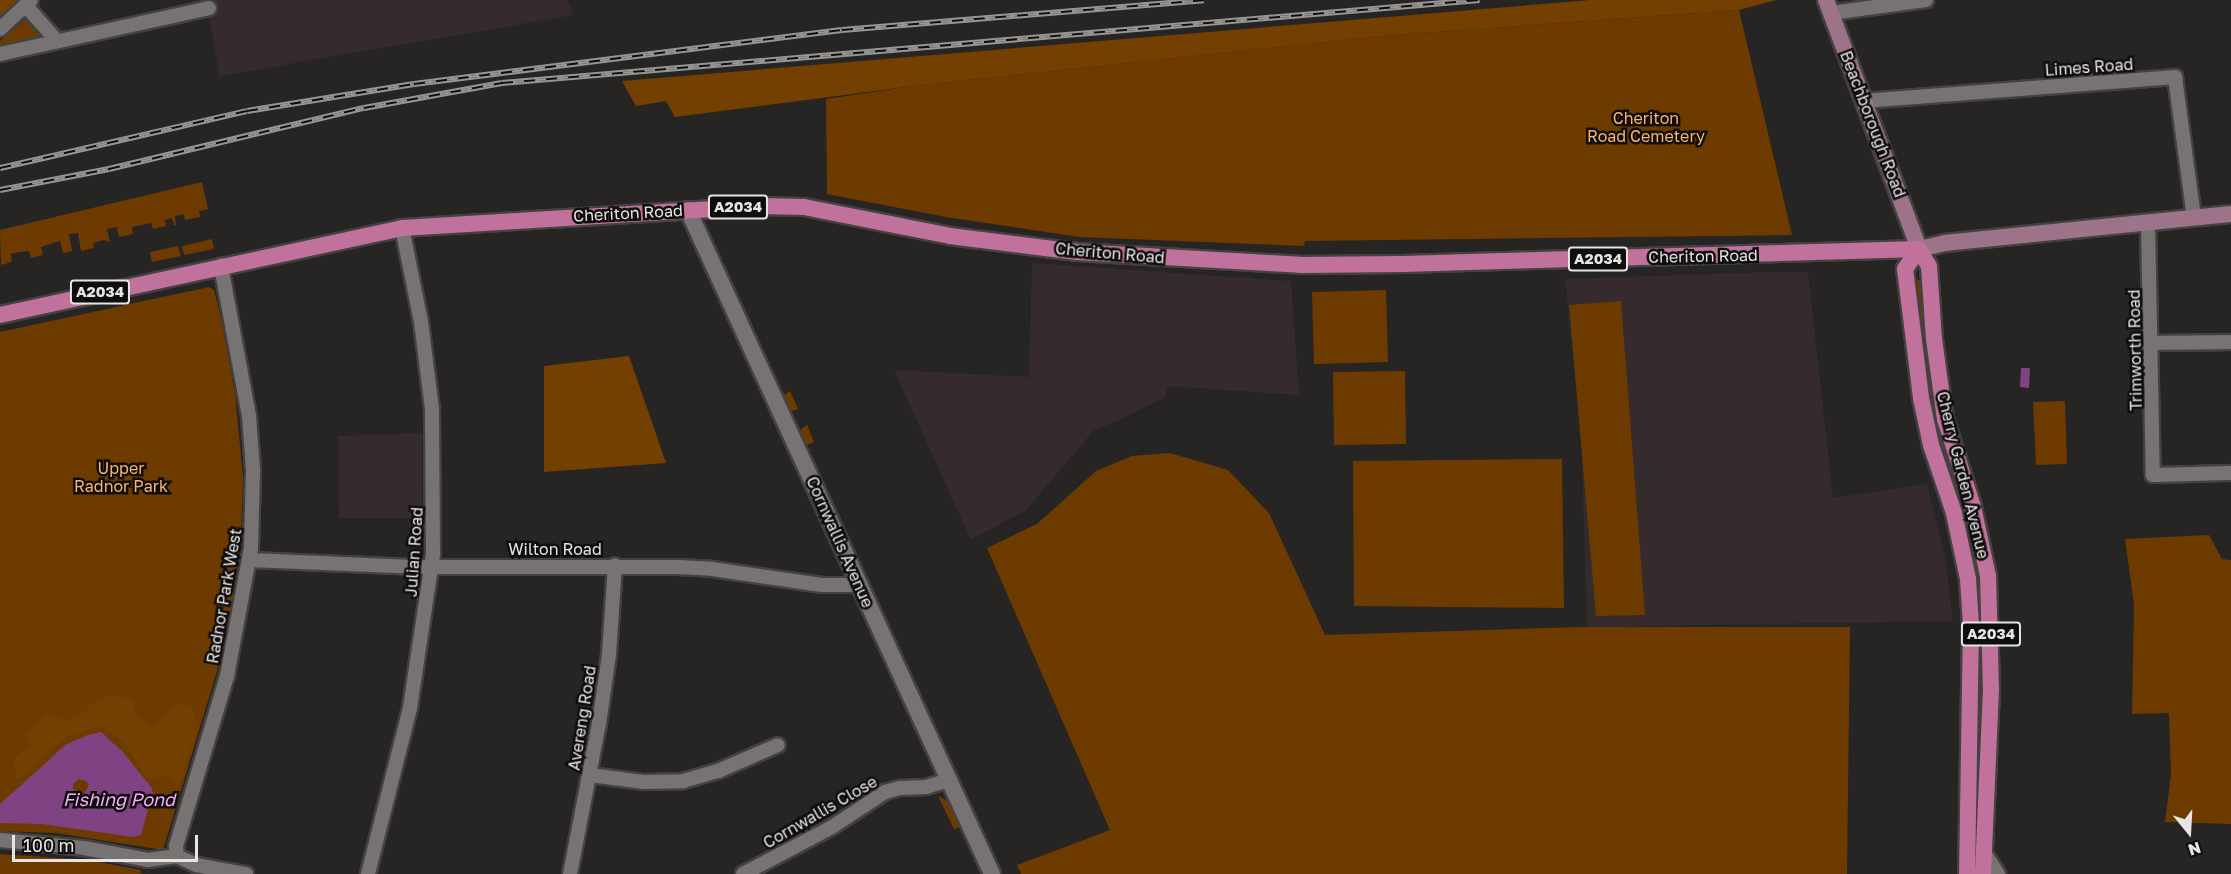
<!DOCTYPE html>
<style>
body{margin:0}
#map{position:relative;width:2231px;height:874px;overflow:hidden;background:#272424;font-family:"Golos Text",sans-serif}
div>[style]{position:absolute}
.built>*{inset:0;background:#352b2c}
.green>*{inset:0;background:#6d3b00}
.forest>*{inset:0;background:#734001}
.water>*{inset:0;background:#7f4384}
.roads{filter:drop-shadow(2px 0 #444141) drop-shadow(-2px 0 #444141) drop-shadow(0 2px #444141) drop-shadow(0 -2px #444141)}
.minor>*{height:14px;margin:-7px;padding:0 7px;transform-origin:7px;border-radius:7px;background:#777373}
.tertiary>*{height:16px;margin:-8px;padding:0 8px;transform-origin:8px;border-radius:8px;background:#777373}
.secondary>*{height:16px;margin:-8px;padding:0 8px;transform-origin:8px;border-radius:8px;background:#9c7388}
.primary>*{height:16px;margin:-8px;padding:0 8px;transform-origin:8px;border-radius:8px;background:#c1729c}
.rail>*{height:6px;margin-top:-3px;transform-origin:0;background:repeating-linear-gradient(90deg,#0f0d0d 0 11px,#989595 0 22px);box-sizing:border-box;border-block:2px solid #989595}
span{translate:-50% -50%;white-space:nowrap;text-align:center;line-height:1.15;-webkit-text-stroke:5px #0f0d0d;paint-order:stroke}
.shield-label span{padding:2px 4px;background:#0f0d0d;border:2px solid;border-radius:4px;-webkit-text-stroke-width:0}
.shield-label{font-size:15px;color:#e7e4e4;font-weight:700}
.street-label{font-size:16px;color:#e7e4e4}
.park-label{font-size:16px;color:#feb470}
.water-label{font-size:18px;color:#f3b0f8;font-style:italic}
.north{position:absolute;left:2159px;top:802px;width:60px;height:60px;-webkit-text-stroke:4px #0f0d0d;paint-order:stroke;rotate:162deg;font-size:16px;font-weight:700;line-height:24px;text-align:center;color:#e7e4e4}
.north::after{content:'';display:block;margin:auto;width:21px;height:27px;background:#e7e4e4;clip-path:polygon(50% 0,100% 100%,50% 72%,0 100%)}
.scale{position:absolute;left:12px;top:835px;width:186px;height:27px;box-sizing:border-box;border:3px solid #e7e4e4;border-top:0;padding-left:8px;font-size:18px;line-height:21px;white-space:nowrap;color:#e7e4e4;-webkit-text-stroke:4px #0f0d0d;paint-order:stroke}
</style>
<div id="map">
<div class="built">
<div style="clip-path:polygon(207px 0,567px 0,574px 15px,219px 76px)"></div>
<div style="clip-path:polygon(1032px 263px,1291px 281px,1299px 395px,1167px 386px,1165px 397px,1122px 419px,1094px 430px,1026px 510px,971px 540px,894px 370px,1029px 377px)"></div>
<div style="clip-path:polygon(1767px 272px,1808px 272px,1833px 498px,1927px 484px,1945px 557px,1953px 621px,1587px 627px,1581px 428px,1565px 279px)"></div>
<div style="clip-path:polygon(422px 433px,422px 518px,339px 518px,338px 436px)"></div>
</div>
<div class="green">
<div style="clip-path:polygon(1739px 10px,1792px 235px,1305px 241px,1304px 246px,1079px 237px,946px 217px,827px 194px,826px 99px,913px 86px,1393px 35px)"></div>
<div style="clip-path:polygon(32px 14px,44px 35px,41px 39px,0 50px,0 41px)"></div>
<div style="clip-path:polygon(202px 182px,208px 209px,199px 211px,200px 217px,185px 220px,184px 214px,175px 216px,176px 225px,174px 225px,172px 218px,165px 220px,166px 226px,153px 229px,151px 223px,132px 227px,133px 234px,119px 237px,117px 227px,107px 229px,110px 242px,104px 240px,93px 243px,94px 248px,81px 251px,78px 233px,69px 234px,72px 251px,63px 253px,60px 241px,41px 247px,43px 255px,31px 258px,29px 251px,19px 252px,11px 254px,12px 262px,1px 265px,0 230px)"></div>
<div style="clip-path:polygon(212px 239px,214px 249px,184px 255px,182px 246px)"></div>
<div style="clip-path:polygon(178px 246px,181px 256px,152px 262px,150px 252px)"></div>
<div style="clip-path:polygon(1917px 280px,1925px 280px,1972px 536px,1979px 581px,1979px 612px,1930px 411px)"></div>
<div style="clip-path:polygon(209px 287px,214px 290px,221px 318px,235px 394px,243px 477px,241px 536px,233px 599px,217px 671px,163px 850px,56px 833px,0 831px,0 332px)"></div>
<div style="clip-path:polygon(1386px 290px,1388px 362px,1314px 364px,1312px 292px)"></div>
<div style="clip-path:polygon(1621px 301px,1645px 615px,1596px 616px,1569px 305px)"></div>
<div style="clip-path:polygon(1405px 371px,1406px 444px,1334px 445px,1333px 372px)"></div>
<div style="clip-path:polygon(790px 391px,798px 409px,793px 411px,789px 410px,783px 396px)"></div>
<div style="clip-path:polygon(2065px 401px,2067px 464px,2036px 465px,2033px 402px)"></div>
<div style="clip-path:polygon(807px 425px,814px 442px,806px 445px,799px 431px)"></div>
<div style="clip-path:polygon(1170px 453px,1228px 470px,1269px 513px,1325px 635px,1578px 627px,1850px 627px,1847px 874px,1021px 874px,1017px 865px,1110px 830px,987px 548px,1037px 524px,1096px 471px,1132px 456px)"></div>
<div style="clip-path:polygon(1562px 459px,1564px 608px,1354px 606px,1353px 461px)"></div>
<div style="clip-path:polygon(2209px 535px,2222px 559px,2231px 560px,2231px 824px,2165px 822px,2171px 775px,2169px 713px,2132px 714px,2134px 605px,2125px 539px)"></div>
<div style="clip-path:polygon(1982px 641px,1985px 643px,1981px 856px,1973px 857px,1979px 645px)"></div>
<div style="clip-path:polygon(938px 796px,951px 803px,961px 827px,954px 829px)"></div>
<div style="clip-path:polygon(0 854px,88px 860px,141px 870px,140px 873px,145px 874px,0 874px)"></div>
</div>
<div class="forest">
<div style="clip-path:polygon(0 0,20px 0,0 21px)"></div>
<div style="clip-path:polygon(1591px 0,1776px 0,1739px 10px,1393px 35px,913px 86px,675px 117px,666px 101px,636px 106px,622px 81px)"></div>
<div style="clip-path:polygon(629px 356px,666px 463px,544px 472px,544px 366px)"></div>
<div style="clip-path:polygon(115px 695px,134px 701px,136px 716px,152px 727px,178px 702px,192px 707px,198px 727px,178px 788px,166px 774px,156px 779px,145px 777px,126px 744px,105px 728px,96px 727px,66px 738px,33px 765px,23px 778px,16px 778px,13px 759px,29px 746px,25px 733px,48px 713px,65px 721px,80px 716px,96px 700px)"></div>
</div>
<div class="water">
<div style="clip-path:polygon(2021px 368px,2030px 368px,2029px 388px,2020px 387px)"></div>
<div style="clip-path:polygon(evenodd,101px 732px,123px 752px,151px 787px,153px 792px,141px 835px,133px 837px,42px 824px,0 823px,0 804px,39px 769px,65px 745px,88px 735px,101px 732px,79px 779px,86px 781px,89px 785px,84px 794px,79px 795px,73px 789px,73px 784px,79px 779px)"></div>
</div>
<div class="roads">
<div class="minor">
<div style="left:26px;top:6px;width:47px;rotate:48.5deg"></div>
<div style="left:1831px;top:13px;width:96px;rotate:-7.8deg"></div>
<div style="left:0;top:29px;width:42px;rotate:-43.1deg"></div>
<div style="left:0;top:54px;width:214px;rotate:-12.4deg"></div>
<div style="left:1864px;top:101px;width:312px;rotate:-4.4deg"></div>
<div style="left:2175px;top:77px;width:142px;rotate:82.3deg"></div>
<div style="left:2148px;top:224px;width:251px;rotate:88.9deg"></div>
<div style="left:2153px;top:475px;width:78px;rotate:-1.5deg"></div>
<div style="left:2151px;top:343px;width:80px;rotate:-0.7deg"></div>
<div style="left:250px;top:560px;width:170px;rotate:2.4deg"></div>
<div style="left:420px;top:567px;width:258px"></div>
<div style="left:678px;top:567px;width:34px;rotate:3deg"></div>
<div style="left:712px;top:569px;width:111px;rotate:8.3deg"></div>
<div style="left:822px;top:585px;width:38px"></div>
<div style="left:590px;top:775px;width:54px;rotate:7.4deg"></div>
<div style="left:644px;top:782px;width:39px;rotate:-1deg"></div>
<div style="left:683px;top:781px;width:36px;rotate:-16deg"></div>
<div style="left:718px;top:771px;width:65px;rotate:-23.4deg"></div>
<div style="left:0;top:840px;width:84px;rotate:5.4deg"></div>
<div style="left:84px;top:848px;width:65px;rotate:10.6deg"></div>
<div style="left:148px;top:860px;width:29px;rotate:-8deg"></div>
<div style="left:177px;top:856px;width:21px;rotate:25deg"></div>
<div style="left:196px;top:865px;width:51px;rotate:10.2deg"></div>
<div style="left:1985px;top:854px;width:24px;rotate:57deg"></div>
<div style="left:177px;top:856px;width:10px;rotate:-96deg"></div>
<div style="left:176px;top:846px;width:177px;rotate:-73.3deg"></div>
<div style="left:227px;top:676px;width:130px;rotate:-79.4deg"></div>
<div style="left:251px;top:548px;width:78px;rotate:-88.5deg"></div>
<div style="left:253px;top:470px;width:54px;rotate:-94.2deg"></div>
<div style="left:249px;top:416px;width:153px;rotate:-100.6deg"></div>
<div style="left:368px;top:874px;width:171px;rotate:-75.8deg"></div>
<div style="left:410px;top:708px;width:156px;rotate:-81.5deg"></div>
<div style="left:433px;top:554px;width:145px;rotate:-90.4deg"></div>
<div style="left:432px;top:409px;width:88px;rotate:-97.2deg"></div>
<div style="left:421px;top:322px;width:96px;rotate:-101.4deg"></div>
<div style="left:570px;top:874px;width:153px;rotate:-79.1deg"></div>
<div style="left:599px;top:724px;width:70px;rotate:-81.8deg"></div>
<div style="left:609px;top:655px;width:90px;rotate:-86.2deg"></div>
<div style="left:743px;top:874px;width:101px;rotate:-27.8deg"></div>
<div style="left:832px;top:827px;width:64px;rotate:-33.4deg"></div>
<div style="left:885px;top:792px;width:16px;rotate:-15deg"></div>
<div style="left:900px;top:788px;width:26px;rotate:-2deg"></div>
<div style="left:926px;top:787px;width:24px;rotate:-17deg"></div>
</div>
<div class="tertiary">
<div style="left:688px;top:210px;width:730px;rotate:65.4deg"></div>
</div>
<div class="secondary">
<div style="left:1826px;top:0;width:266px;rotate:69.5deg"></div>
<div style="left:1919px;top:249px;width:27px;rotate:-13deg"></div>
<div style="left:1945px;top:243px;width:287px;rotate:-5.8deg"></div>
</div>
<div class="primary">
<div style="left:1919px;top:249px;width:24px;rotate:125deg"></div>
<div style="left:1905px;top:269px;width:130px;rotate:82.9deg"></div>
<div style="left:1921px;top:398px;width:48px;rotate:78deg"></div>
<div style="left:1931px;top:445px;width:72px;rotate:71.3deg"></div>
<div style="left:1954px;top:513px;width:67px;rotate:78deg"></div>
<div style="left:1968px;top:579px;width:45px;rotate:86.2deg"></div>
<div style="left:1971px;top:624px;width:250px;rotate:90.9deg"></div>
<div style="left:1919px;top:249px;width:20px;rotate:60deg"></div>
<div style="left:1929px;top:266px;width:73px;rotate:86.1deg"></div>
<div style="left:1934px;top:339px;width:81px;rotate:82.2deg"></div>
<div style="left:1945px;top:419px;width:92px;rotate:72.3deg"></div>
<div style="left:1973px;top:507px;width:71px;rotate:77.7deg"></div>
<div style="left:1988px;top:576px;width:113px;rotate:88.5deg"></div>
<div style="left:1991px;top:689px;width:185px;rotate:92.5deg"></div>
<div style="left:0;top:315px;width:411px;rotate:-12.2deg"></div>
<div style="left:402px;top:228px;width:361px;rotate:-3.5deg"></div>
<div style="left:762px;top:206px;width:42px;rotate:1.4deg"></div>
<div style="left:804px;top:207px;width:149px;rotate:11.2deg"></div>
<div style="left:950px;top:236px;width:128px;rotate:7.2deg"></div>
<div style="left:1077px;top:252px;width:223px;rotate:3.3deg"></div>
<div style="left:1300px;top:265px;width:103px;rotate:-0.6deg"></div>
<div style="left:1403px;top:264px;width:516px;rotate:-1.67deg"></div>
</div>
</div>
<div class="rail">
<div style="left:0;top:168px;width:253px;rotate:-13deg"></div>
<div style="left:247px;top:111px;width:169px;rotate:-9.2deg"></div>
<div style="left:414px;top:84px;width:431px;rotate:-7.2deg"></div>
<div style="left:842px;top:30px;width:363px;rotate:-4.7deg"></div>
<div style="left:0;top:190px;width:111px;rotate:-10.9deg"></div>
<div style="left:109px;top:169px;width:262px;rotate:-13.5deg"></div>
<div style="left:364px;top:108px;width:140px;rotate:-10.3deg"></div>
<div style="left:502px;top:83px;width:981px;rotate:-4.86deg"></div>
</div>
<div class="shield-label">
<span style="left:738px;top:207px">A2034</span>
<span style="left:1598px;top:259px">A2034</span>
<span style="left:100px;top:292px">A2034</span>
<span style="left:1991px;top:634px">A2034</span>
</div>
<div class="street-label">
<span style="left:2089px;top:67px;rotate:-4deg">Limes Road</span>
<span style="left:1873px;top:124px;rotate:69deg">Beachborough Road</span>
<span style="left:628px;top:213px;rotate:-3deg">Cheriton Road</span>
<span style="left:1110px;top:253px;rotate:5deg">Cheriton Road</span>
<span style="left:1703px;top:256px;rotate:-1deg">Cheriton Road</span>
<span style="left:2135px;top:350px;rotate:-91deg">Trimworth Road</span>
<span style="left:1963px;top:475px;rotate:76deg">Cherry Garden Avenue</span>
<span style="left:840px;top:542px;rotate:66deg">Cornwallis Avenue</span>
<span style="left:555px;top:549px">Wilton Road</span>
<span style="left:414px;top:552px;rotate:-86deg">Julian Road</span>
<span style="left:224px;top:596px;rotate:-80deg">Radnor Park West</span>
<span style="left:582px;top:718px;rotate:-81deg">Avereng Road</span>
<span style="left:820px;top:812px;rotate:-30deg">Cornwallis Close</span>
</div>
<div class="park-label">
<span style="left:1646px;top:127px">Cheriton<br>Road Cemetery</span>
<span style="left:121px;top:477px">Upper<br>Radnor Park</span>
</div>
<div class="water-label">
<span style="left:119px;top:799px">Fishing Pond</span>
</div>
<div class="north">N</div>
<div class="scale">100 m</div>
</div>
